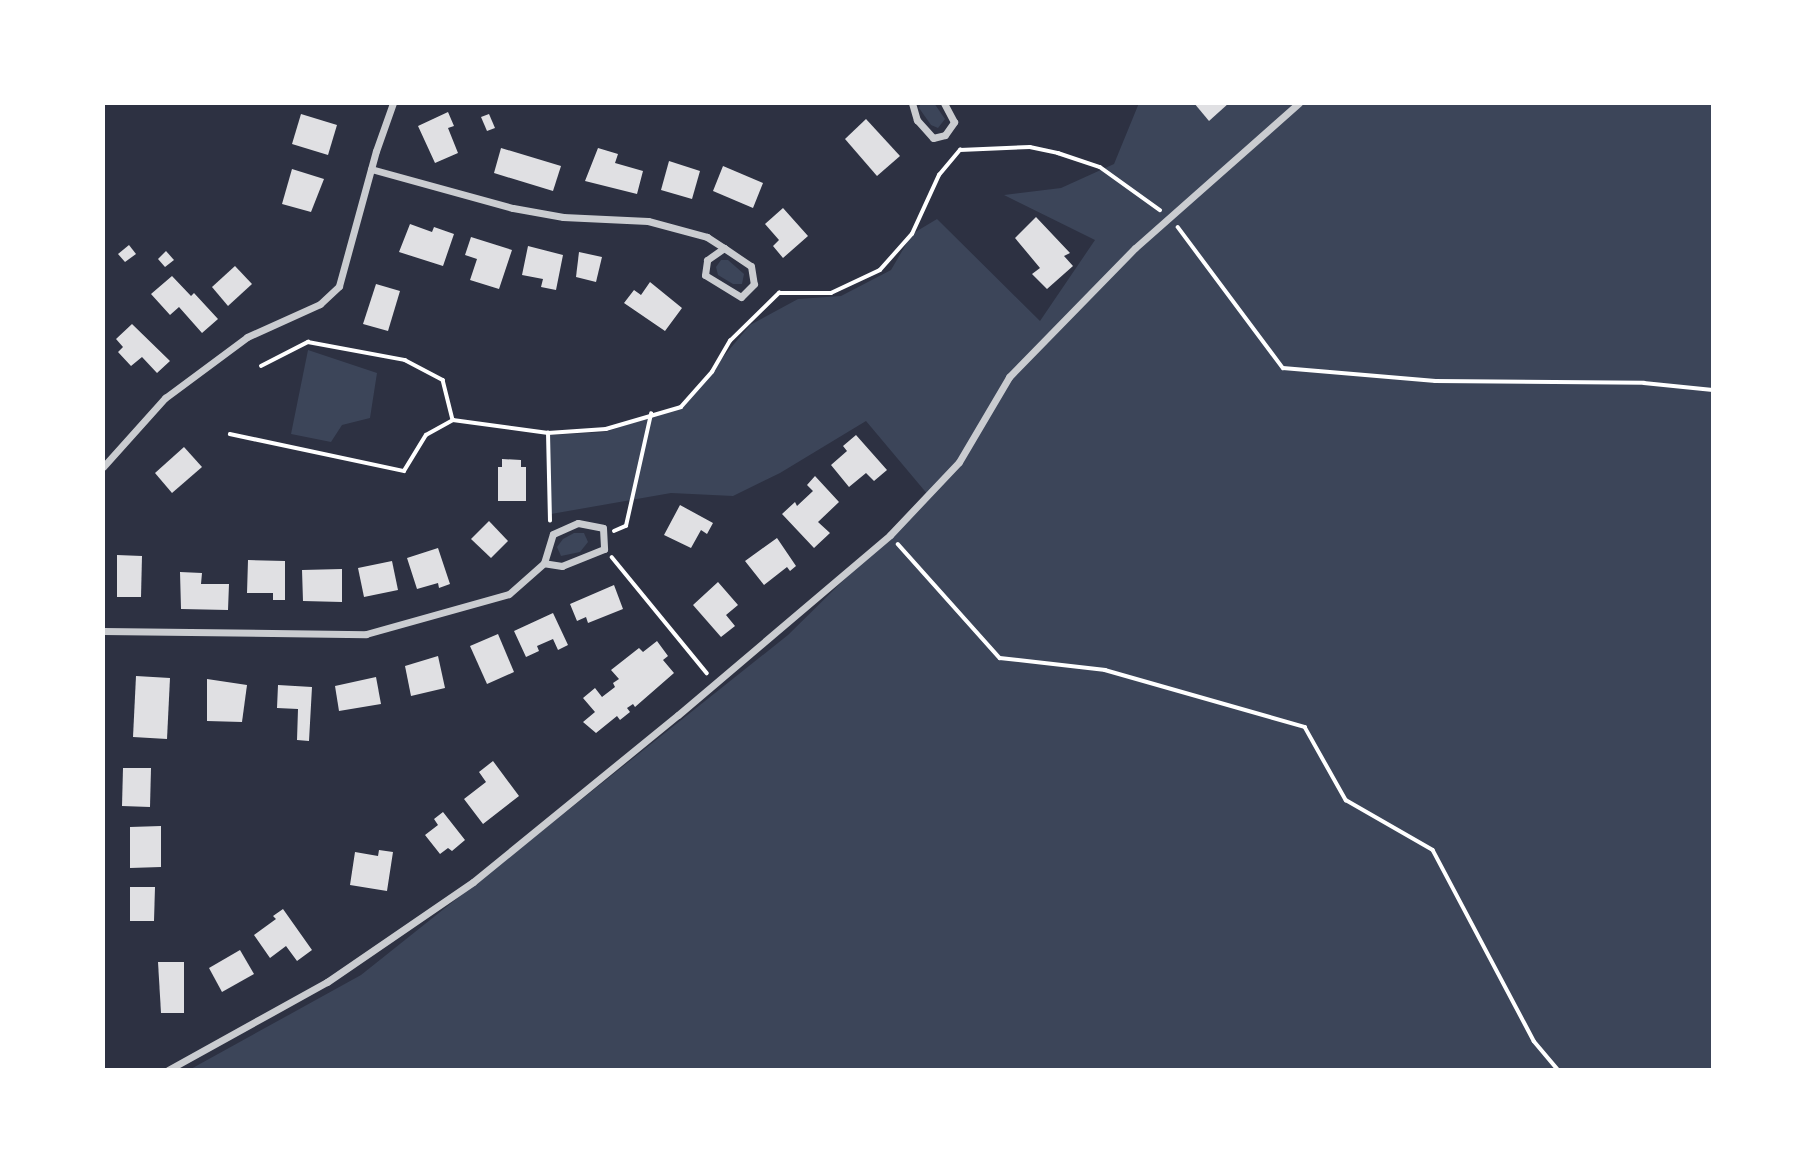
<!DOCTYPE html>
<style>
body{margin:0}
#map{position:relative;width:1816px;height:1173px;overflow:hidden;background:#2d3142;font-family:"DejaVu Sans",sans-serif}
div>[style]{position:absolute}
.green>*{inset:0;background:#3c4559}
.building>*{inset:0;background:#e0e0e3}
.path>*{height:3.5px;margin:-1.75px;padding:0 1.75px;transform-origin:1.75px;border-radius:1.75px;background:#fff}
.minor>*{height:7px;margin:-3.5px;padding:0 3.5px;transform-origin:3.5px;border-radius:3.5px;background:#caccd0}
span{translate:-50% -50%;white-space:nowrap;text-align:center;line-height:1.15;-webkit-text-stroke:5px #fff;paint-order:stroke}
.frame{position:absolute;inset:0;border:105px solid #fff;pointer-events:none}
</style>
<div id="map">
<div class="green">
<div style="clip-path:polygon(921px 103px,934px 103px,945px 119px,938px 128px,931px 125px,919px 108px)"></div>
<div style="clip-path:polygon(1139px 103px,1713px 103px,1713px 1070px,189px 1070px,361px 975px,788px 635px,929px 496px,866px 421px,780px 473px,733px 496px,671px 493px,551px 514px,550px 435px,605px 432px,681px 407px,750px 325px,798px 299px,841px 296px,891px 270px,912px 234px,937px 219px,1040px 321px,1095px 240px,1004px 195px,1061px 188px,1114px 164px)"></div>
<div style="clip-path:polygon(721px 260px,728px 260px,744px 274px,742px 284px,733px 284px,718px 275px,716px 267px)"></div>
<div style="clip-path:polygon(308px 350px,377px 373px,370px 418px,342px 425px,331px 442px,291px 434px)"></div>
<div style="clip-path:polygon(574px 533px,584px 533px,588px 542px,580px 552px,561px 556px,557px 547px,563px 539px)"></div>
</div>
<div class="building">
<div style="clip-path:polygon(1194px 103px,1229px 103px,1209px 121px)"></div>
<div style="clip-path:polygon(448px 112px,454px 126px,448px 128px,458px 153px,435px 163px,418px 126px)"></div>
<div style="clip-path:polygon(301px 114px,337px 125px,328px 155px,292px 144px)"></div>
<div style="clip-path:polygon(489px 114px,495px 128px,487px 131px,481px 117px)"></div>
<div style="clip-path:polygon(866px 119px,900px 156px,877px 176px,845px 139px)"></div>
<div style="clip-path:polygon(501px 148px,561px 166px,553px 191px,494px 173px)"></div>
<div style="clip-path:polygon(598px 148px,618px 154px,615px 163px,643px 171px,637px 194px,585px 181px)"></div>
<div style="clip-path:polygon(669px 161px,700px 171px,692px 199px,661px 190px)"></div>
<div style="clip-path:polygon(723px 166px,763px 183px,753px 208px,713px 191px)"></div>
<div style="clip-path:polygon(292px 169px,324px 179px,311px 212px,282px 204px)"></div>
<div style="clip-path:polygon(783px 208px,808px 236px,783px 258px,773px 246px,779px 240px,765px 224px)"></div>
<div style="clip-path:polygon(1036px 217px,1070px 253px,1064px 256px,1073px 266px,1047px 289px,1032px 274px,1040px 268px,1015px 238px)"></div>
<div style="clip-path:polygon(410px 224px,432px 232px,434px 227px,454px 234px,443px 266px,399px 252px)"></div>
<div style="clip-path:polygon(471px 237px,512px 250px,499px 289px,470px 280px,477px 259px,465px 255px)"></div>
<div style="clip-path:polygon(129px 245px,136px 254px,125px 262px,118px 254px)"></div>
<div style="clip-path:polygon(528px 246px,563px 255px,556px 290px,541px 287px,543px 279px,522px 275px)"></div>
<div style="clip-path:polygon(166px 251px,174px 260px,165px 267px,158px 259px)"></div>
<div style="clip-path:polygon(579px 252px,602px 257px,596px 282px,576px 277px)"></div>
<div style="clip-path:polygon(235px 266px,252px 284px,228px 306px,212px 287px)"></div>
<div style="clip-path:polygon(172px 276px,191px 296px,194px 293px,218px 319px,202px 333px,179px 307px,170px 315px,151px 294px)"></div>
<div style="clip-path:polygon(650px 282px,682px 308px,665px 331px,624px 303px,634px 290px,641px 295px)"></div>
<div style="clip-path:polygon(376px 284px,400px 291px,388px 331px,363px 324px)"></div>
<div style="clip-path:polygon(132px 324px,170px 361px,157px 373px,142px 357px,131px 366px,118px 352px,123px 347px,116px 339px)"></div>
<div style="clip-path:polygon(856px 435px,887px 470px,874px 481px,866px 473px,849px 487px,831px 465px,847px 451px,843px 446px)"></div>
<div style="clip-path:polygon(184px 447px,202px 467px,172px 493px,155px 473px)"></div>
<div style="clip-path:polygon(502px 459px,521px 460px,521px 467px,526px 467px,526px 501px,498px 501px,498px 467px,502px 467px)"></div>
<div style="clip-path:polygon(815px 476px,839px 502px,818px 522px,830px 533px,814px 548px,782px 514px,795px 502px,797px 506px,813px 491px,807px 485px)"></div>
<div style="clip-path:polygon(680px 505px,713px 523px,707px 534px,701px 530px,691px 548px,664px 535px)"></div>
<div style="clip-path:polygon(489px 521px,508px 541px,491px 558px,471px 539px)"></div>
<div style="clip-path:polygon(777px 538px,796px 566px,790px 571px,787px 567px,764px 585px,745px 561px)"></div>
<div style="clip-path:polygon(438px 548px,450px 584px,439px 588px,438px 583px,417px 589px,407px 558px)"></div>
<div style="clip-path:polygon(117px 555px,142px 556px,141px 597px,117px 597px)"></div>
<div style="clip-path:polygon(248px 560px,285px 561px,285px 600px,273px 600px,273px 593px,247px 593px)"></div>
<div style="clip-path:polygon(392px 561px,398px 590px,364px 597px,358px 568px)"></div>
<div style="clip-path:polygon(342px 569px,342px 602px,303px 601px,302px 570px)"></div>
<div style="clip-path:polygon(180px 572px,202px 573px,201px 584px,229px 584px,228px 610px,181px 609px)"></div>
<div style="clip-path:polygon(718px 582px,738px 605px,726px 615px,735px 626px,721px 637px,693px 605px)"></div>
<div style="clip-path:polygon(614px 585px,623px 609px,588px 623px,586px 617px,577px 621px,570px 604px)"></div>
<div style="clip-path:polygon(553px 613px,568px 645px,558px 650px,553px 639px,537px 646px,539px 651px,526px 657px,514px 631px)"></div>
<div style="clip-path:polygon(498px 634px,514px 672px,487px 684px,470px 646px)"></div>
<div style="clip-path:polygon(657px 641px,668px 656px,663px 660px,674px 673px,635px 707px,633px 704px,627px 708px,630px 712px,620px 720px,617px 716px,596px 733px,583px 722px,595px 712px,583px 698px,595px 688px,602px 697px,615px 687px,613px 683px,619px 679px,611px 670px,639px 648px,643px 652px)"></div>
<div style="clip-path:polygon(438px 656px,445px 688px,411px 696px,405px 666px)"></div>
<div style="clip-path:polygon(136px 676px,170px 678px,167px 739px,133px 737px)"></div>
<div style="clip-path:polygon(376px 677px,381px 704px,339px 711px,335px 686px)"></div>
<div style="clip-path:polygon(207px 679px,247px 685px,242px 722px,207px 721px)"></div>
<div style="clip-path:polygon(278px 685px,312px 687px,309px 741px,297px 740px,298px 709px,277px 708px)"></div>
<div style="clip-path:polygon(493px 761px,519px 796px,483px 824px,464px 799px,486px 782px,479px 772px)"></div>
<div style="clip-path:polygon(123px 768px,151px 768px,150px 807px,122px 806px)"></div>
<div style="clip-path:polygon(443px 812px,465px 840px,452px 851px,448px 848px,440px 854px,425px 835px,438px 825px,434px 819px)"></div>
<div style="clip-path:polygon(161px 826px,161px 867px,130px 868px,130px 827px)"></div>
<div style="clip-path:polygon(379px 850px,393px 852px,387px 891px,350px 885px,355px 852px,378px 856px)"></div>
<div style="clip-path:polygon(130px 887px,155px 887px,154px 921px,130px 921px)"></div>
<div style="clip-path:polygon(283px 909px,312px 950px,297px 961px,286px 946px,270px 958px,254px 935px,276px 919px,273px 916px)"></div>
<div style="clip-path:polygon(240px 950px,254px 974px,222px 992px,209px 968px)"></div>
<div style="clip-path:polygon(158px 962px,184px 962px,184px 1013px,161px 1013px)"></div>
</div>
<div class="path">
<div style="left:1178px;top:227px;width:176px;rotate:53.3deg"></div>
<div style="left:1283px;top:368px;width:153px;rotate:4.9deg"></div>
<div style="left:1435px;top:381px;width:209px;rotate:0.5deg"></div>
<div style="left:1644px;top:383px;width:69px;rotate:5.8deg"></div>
<div style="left:261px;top:366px;width:53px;rotate:-27.1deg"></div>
<div style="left:308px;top:342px;width:99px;rotate:10.5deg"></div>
<div style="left:405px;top:360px;width:43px;rotate:27.8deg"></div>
<div style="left:443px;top:380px;width:41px;rotate:76deg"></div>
<div style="left:230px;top:434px;width:178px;rotate:12deg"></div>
<div style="left:404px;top:471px;width:42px;rotate:-58.6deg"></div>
<div style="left:426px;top:435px;width:31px;rotate:-29deg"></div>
<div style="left:453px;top:420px;width:96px;rotate:7.8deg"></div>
<div style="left:550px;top:521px;width:88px;rotate:-91.3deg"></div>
<div style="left:548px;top:433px;width:58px;rotate:-3.9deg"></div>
<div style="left:606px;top:429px;width:78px;rotate:-16.3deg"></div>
<div style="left:681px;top:407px;width:47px;rotate:-48.5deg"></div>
<div style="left:712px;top:372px;width:36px;rotate:-60deg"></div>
<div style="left:730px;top:341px;width:69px;rotate:-44.4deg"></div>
<div style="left:779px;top:293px;width:52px"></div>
<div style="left:831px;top:293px;width:54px;rotate:-25.1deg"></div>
<div style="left:880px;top:270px;width:48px;rotate:-48.4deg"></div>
<div style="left:912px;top:234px;width:65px;rotate:-65.4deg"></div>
<div style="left:939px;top:175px;width:33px;rotate:-50deg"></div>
<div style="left:960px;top:150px;width:70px;rotate:-2.5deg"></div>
<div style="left:1030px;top:147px;width:29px;rotate:12deg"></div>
<div style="left:1058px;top:153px;width:44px;rotate:18.4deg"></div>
<div style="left:1100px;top:167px;width:74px;rotate:35.6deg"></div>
<div style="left:614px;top:531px;width:13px;rotate:-23deg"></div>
<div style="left:626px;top:526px;width:115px;rotate:-77.4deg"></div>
<div style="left:898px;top:544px;width:153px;rotate:48.2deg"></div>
<div style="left:1000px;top:658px;width:106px;rotate:6.5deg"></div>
<div style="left:1105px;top:670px;width:208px;rotate:15.9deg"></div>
<div style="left:1305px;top:727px;width:84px;rotate:60.7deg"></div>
<div style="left:1346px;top:800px;width:100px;rotate:29.9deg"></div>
<div style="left:1433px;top:850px;width:216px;rotate:62.1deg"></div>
<div style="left:1534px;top:1041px;width:38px;rotate:50deg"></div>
<div style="left:612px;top:557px;width:150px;rotate:50.7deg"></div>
</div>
<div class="minor">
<div style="left:912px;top:103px;width:18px;rotate:74deg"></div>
<div style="left:917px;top:120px;width:24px;rotate:48deg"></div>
<div style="left:933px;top:138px;width:12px;rotate:-14deg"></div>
<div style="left:945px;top:135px;width:16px;rotate:-55deg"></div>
<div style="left:954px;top:122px;width:21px;rotate:-118deg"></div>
<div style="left:371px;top:169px;width:147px;rotate:15.4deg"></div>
<div style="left:513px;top:208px;width:51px;rotate:10.2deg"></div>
<div style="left:563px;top:217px;width:85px;rotate:2.7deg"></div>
<div style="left:648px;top:221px;width:61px;rotate:15.2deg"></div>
<div style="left:707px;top:237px;width:20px;rotate:33deg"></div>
<div style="left:724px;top:248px;width:32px;rotate:34deg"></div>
<div style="left:751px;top:266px;width:18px;rotate:81deg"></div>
<div style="left:754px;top:284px;width:18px;rotate:135deg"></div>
<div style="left:741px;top:297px;width:42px;rotate:-148.6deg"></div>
<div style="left:705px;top:275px;width:15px;rotate:-82deg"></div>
<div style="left:707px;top:260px;width:21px;rotate:-35deg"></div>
<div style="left:103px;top:467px;width:93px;rotate:-48.1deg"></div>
<div style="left:165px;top:398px;width:102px;rotate:-36.6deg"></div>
<div style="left:247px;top:337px;width:80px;rotate:-24.3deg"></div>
<div style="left:320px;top:304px;width:26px;rotate:-43deg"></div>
<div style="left:339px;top:286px;width:140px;rotate:-74.7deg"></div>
<div style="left:376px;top:151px;width:51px;rotate:-70.5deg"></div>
<div style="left:578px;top:523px;width:25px;rotate:11deg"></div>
<div style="left:603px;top:528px;width:21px;rotate:87deg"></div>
<div style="left:604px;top:549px;width:45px;rotate:158deg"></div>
<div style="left:562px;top:566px;width:18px;rotate:-171deg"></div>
<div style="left:544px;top:563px;width:30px;rotate:-73deg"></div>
<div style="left:553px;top:534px;width:27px;rotate:-24deg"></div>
<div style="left:103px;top:631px;width:263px;rotate:0.7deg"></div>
<div style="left:366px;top:634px;width:148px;rotate:-15.6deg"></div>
<div style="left:509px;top:594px;width:47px;rotate:-41.5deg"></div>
<div style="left:168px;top:1070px;width:182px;rotate:-29deg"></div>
<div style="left:327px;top:982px;width:177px;rotate:-34.4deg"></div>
<div style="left:473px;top:882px;width:264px;rotate:-39.2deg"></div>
<div style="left:678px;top:715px;width:278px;rotate:-40.3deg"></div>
<div style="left:890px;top:535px;width:100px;rotate:-46.6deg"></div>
<div style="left:959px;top:462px;width:99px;rotate:-59.5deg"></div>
<div style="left:1009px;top:377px;width:180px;rotate:-45.7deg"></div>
<div style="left:1135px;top:248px;width:219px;rotate:-41.5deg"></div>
</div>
<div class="frame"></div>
</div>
